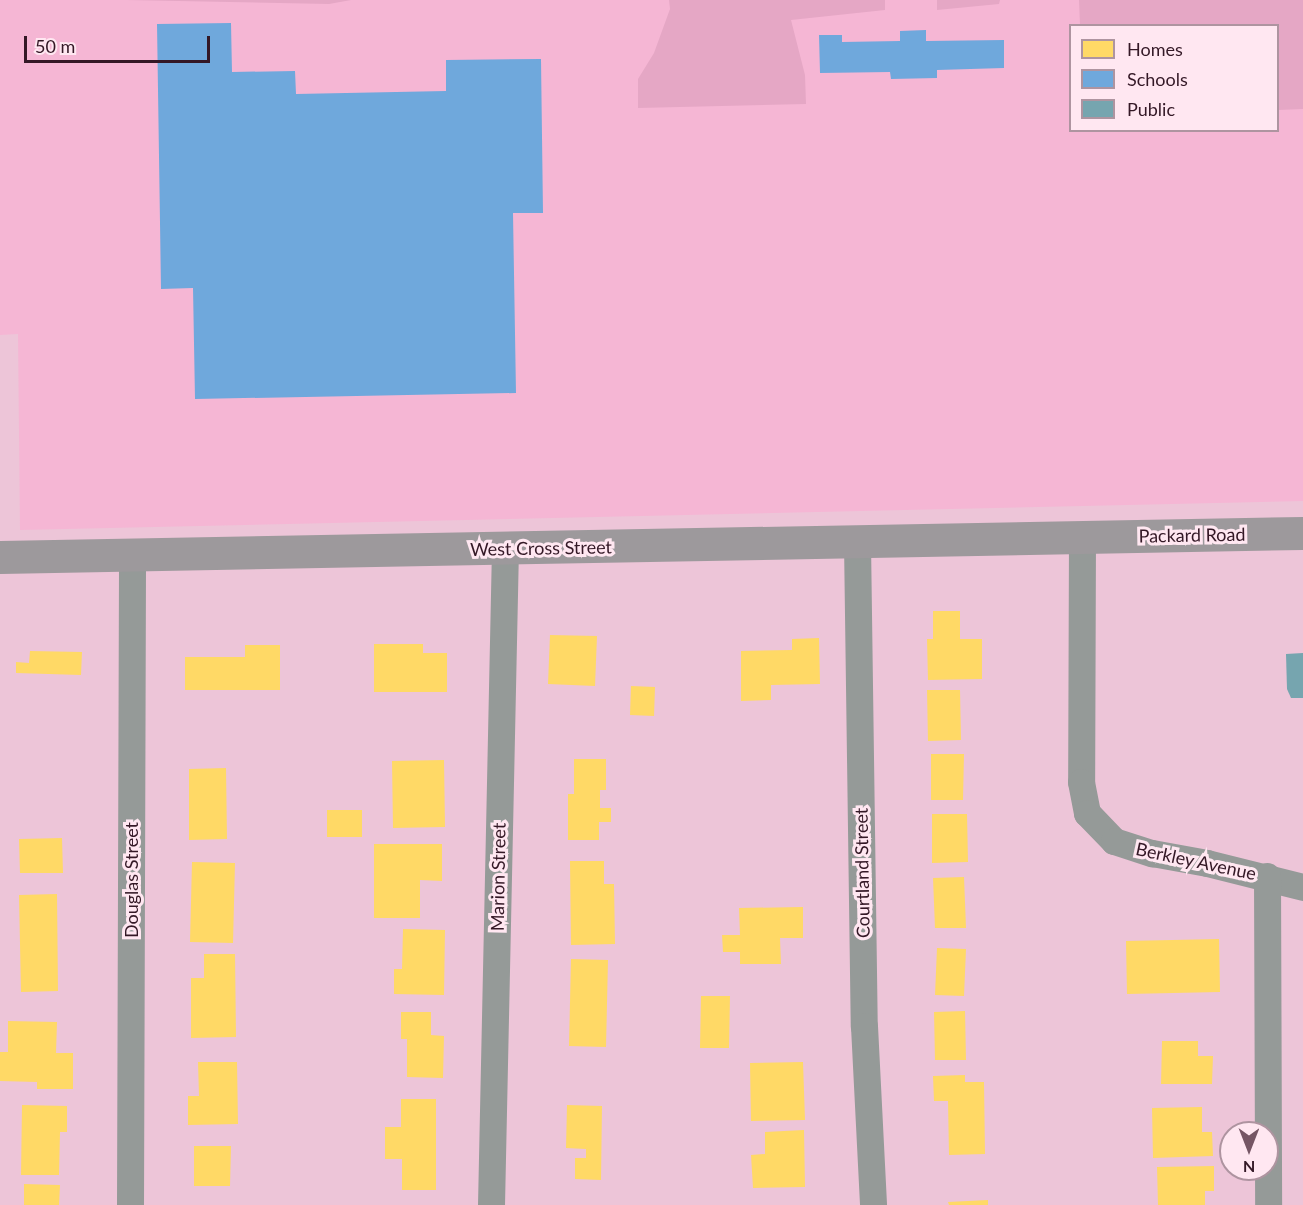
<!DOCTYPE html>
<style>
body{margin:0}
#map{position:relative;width:1303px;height:1205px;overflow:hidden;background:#edc5d8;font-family:Lato,sans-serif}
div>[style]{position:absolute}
.built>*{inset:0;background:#f5b6d4}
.green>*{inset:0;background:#e5a7c5}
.homes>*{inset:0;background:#ffd966}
.schools>*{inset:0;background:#6fa8dc}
.public>*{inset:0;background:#76a5af}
.minor>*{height:27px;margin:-13.5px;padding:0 13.5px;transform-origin:13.5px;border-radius:13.5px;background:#959a98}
.major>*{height:33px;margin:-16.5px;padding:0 16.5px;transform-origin:16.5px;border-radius:16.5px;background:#9d999c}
span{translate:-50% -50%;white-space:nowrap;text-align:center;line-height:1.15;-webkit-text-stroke:6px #ffe7f1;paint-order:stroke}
.street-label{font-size:18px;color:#341826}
.legend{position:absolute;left:1069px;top:24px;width:210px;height:108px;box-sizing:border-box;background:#ffe7f1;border:2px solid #ae94a0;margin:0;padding:8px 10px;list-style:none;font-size:18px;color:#341826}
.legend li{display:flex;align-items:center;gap:12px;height:30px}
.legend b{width:30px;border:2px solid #ae94a0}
.north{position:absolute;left:1219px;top:1121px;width:60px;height:60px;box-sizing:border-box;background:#ffe7f1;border:2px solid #ae94a0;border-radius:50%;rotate:180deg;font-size:16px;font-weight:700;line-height:24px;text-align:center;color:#341826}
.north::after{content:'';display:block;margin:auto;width:21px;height:27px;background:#755564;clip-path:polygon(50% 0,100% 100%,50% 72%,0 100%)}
.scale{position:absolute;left:24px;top:36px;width:186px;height:27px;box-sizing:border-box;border:3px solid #341826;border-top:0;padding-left:8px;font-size:18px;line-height:21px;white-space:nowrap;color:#341826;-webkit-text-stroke:4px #ffe7f1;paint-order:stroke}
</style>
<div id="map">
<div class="built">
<div style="clip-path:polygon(evenodd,0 0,1303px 0,1303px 501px,20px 530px,18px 334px,0 335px,0 0,1070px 26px,1278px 26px,1278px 130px,1070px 130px,1070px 26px)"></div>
</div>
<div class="green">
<div style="clip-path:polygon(126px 0,351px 0,329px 4px)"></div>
<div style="clip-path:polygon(669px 0,885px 0,885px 10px,791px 20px,805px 75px,806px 104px,638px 108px,638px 79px,654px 53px,670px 9px)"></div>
<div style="clip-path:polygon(937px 0,1000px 0,999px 4px,937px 10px)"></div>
<div style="clip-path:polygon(1079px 0,1303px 0,1303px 109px,1278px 110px,1278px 26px,1080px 25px)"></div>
</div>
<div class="homes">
<div style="clip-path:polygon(933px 611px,960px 611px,960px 639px,982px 639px,982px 679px,928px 680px,927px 639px,933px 639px)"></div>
<div style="clip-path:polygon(550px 635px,597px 636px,595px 686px,548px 684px)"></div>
<div style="clip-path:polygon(819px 638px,820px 684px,771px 685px,771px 700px,741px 701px,741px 651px,792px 650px,792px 639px)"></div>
<div style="clip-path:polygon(374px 644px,423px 644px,423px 653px,447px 653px,447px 692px,374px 692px)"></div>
<div style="clip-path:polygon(245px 645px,280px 645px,280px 690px,185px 690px,185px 657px,245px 657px)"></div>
<div style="clip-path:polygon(30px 651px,82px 652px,81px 675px,16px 673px,16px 662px,29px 663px)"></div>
<div style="clip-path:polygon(631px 686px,655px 687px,654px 716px,630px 715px)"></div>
<div style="clip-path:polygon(927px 690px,960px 690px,961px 740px,928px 741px)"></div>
<div style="clip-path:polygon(931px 754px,964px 754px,963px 800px,931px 800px)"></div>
<div style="clip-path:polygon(574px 759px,606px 759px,606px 790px,600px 790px,600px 808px,611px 808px,611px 822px,599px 822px,599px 840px,568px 840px,568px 794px,574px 794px)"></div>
<div style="clip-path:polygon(444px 760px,445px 827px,393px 828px,392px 761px)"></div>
<div style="clip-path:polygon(226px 768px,227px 839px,189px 840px,189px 769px)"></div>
<div style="clip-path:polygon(327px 810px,362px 810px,362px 837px,327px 837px)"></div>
<div style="clip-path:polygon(932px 814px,967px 814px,968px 862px,932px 863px)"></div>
<div style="clip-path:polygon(62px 838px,63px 873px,20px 873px,19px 839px)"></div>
<div style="clip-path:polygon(374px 844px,442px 844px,442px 881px,420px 880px,420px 918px,374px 918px)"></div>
<div style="clip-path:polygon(570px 861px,604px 861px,604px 884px,614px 884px,615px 944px,571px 945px)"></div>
<div style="clip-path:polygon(192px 862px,235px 863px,233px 943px,190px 942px)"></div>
<div style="clip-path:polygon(964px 877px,966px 928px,935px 928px,933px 878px)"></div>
<div style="clip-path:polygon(57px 894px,58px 991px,21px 992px,19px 895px)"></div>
<div style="clip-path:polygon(803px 907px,803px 938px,780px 938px,781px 964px,740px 964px,740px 952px,723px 952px,722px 935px,740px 935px,739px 908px)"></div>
<div style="clip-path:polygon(403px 929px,445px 930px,444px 995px,394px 994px,394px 969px,402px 969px)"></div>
<div style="clip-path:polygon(1219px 939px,1220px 992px,1127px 994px,1126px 941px)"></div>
<div style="clip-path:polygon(937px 948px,966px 949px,964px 996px,935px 995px)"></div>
<div style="clip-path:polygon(204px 954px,235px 954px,236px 1037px,191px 1038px,191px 978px,204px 978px)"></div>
<div style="clip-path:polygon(571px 959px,608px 960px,606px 1047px,569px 1046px)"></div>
<div style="clip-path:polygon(701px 996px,730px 996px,729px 1048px,700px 1048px)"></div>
<div style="clip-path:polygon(965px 1011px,966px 1060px,935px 1060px,934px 1012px)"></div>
<div style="clip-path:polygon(401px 1012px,431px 1012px,431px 1035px,444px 1036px,443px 1078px,407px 1077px,407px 1039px,401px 1039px)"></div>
<div style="clip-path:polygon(8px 1021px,57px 1022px,56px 1053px,73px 1053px,73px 1089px,37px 1089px,37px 1082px,0 1081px,0 1052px,8px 1052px)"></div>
<div style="clip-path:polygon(1162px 1041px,1198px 1041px,1198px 1056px,1213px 1056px,1212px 1084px,1161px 1084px)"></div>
<div style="clip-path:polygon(198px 1062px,237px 1062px,238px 1124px,188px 1125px,188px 1096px,199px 1096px)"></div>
<div style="clip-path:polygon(803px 1062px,805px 1120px,751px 1121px,750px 1063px)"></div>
<div style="clip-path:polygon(965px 1075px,965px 1082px,984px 1082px,985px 1154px,949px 1155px,948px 1101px,934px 1101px,933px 1076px)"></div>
<div style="clip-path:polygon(401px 1099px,436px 1099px,436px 1190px,402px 1190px,402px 1159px,385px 1159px,385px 1127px,401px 1127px)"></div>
<div style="clip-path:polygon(22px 1105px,67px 1106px,67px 1132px,60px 1132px,59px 1175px,21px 1175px)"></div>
<div style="clip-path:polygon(567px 1105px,602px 1106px,601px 1180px,575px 1179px,575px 1158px,586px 1158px,586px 1149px,566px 1148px)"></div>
<div style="clip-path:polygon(1202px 1107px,1202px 1132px,1212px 1132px,1213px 1156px,1153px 1158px,1152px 1108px)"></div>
<div style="clip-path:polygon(804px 1130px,805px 1187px,753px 1188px,751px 1155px,765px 1154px,765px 1132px)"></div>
<div style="clip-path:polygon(194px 1146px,231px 1146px,230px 1186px,194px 1186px)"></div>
<div style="clip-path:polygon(1214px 1166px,1214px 1191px,1205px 1191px,1205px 1205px,1158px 1205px,1157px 1167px)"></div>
<div style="clip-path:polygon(24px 1184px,60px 1185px,59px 1205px,24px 1205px)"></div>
<div style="clip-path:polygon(988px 1200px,988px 1205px,949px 1205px,948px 1202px)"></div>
</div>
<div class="schools">
<div style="clip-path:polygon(231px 23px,232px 72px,295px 71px,296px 94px,446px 91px,446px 60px,541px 59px,543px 213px,513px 213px,516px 393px,195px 399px,193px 288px,161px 289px,157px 24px)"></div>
<div style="clip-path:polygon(926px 30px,926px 41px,1004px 40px,1004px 68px,937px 70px,937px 78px,891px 79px,890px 72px,820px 73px,819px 35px,842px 35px,842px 42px,900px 41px,900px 31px)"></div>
</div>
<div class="public">
<div style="clip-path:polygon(1303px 653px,1303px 698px,1291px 698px,1287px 689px,1286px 654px)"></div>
</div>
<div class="minor">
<div style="left:1082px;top:536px;width:246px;rotate:90.2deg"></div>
<div style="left:1081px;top:782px;width:32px;rotate:79deg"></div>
<div style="left:1087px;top:813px;width:39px;rotate:46deg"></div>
<div style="left:1114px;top:841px;width:40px;rotate:18deg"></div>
<div style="left:1152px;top:853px;width:56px;rotate:10.3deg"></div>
<div style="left:1207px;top:863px;width:99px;rotate:14deg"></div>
<div style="left:857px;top:542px;width:484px;rotate:89.2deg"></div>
<div style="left:864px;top:1026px;width:179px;rotate:87.1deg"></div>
<div style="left:1267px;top:876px;width:329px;rotate:89.8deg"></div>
<div style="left:130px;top:1205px;width:650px;rotate:-89.82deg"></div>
<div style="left:491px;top:1205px;width:656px;rotate:-88.78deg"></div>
</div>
<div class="major">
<div style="left:0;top:557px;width:1303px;rotate:-1.06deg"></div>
</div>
<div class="street-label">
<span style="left:1192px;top:535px;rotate:-1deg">Packard Road</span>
<span style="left:541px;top:548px;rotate:-1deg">West Cross Street</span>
<span style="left:1196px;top:861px;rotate:12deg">Berkley Avenue</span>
<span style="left:862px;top:873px;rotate:-91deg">Courtland Street</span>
<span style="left:498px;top:877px;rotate:-89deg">Marion Street</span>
<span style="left:131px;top:880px;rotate:-90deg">Douglas Street</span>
</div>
<ul class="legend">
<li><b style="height:16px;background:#ffd966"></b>Homes</li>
<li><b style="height:16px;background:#6fa8dc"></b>Schools</li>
<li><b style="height:16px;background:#76a5af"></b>Public</li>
</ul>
<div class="north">N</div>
<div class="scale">50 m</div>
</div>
